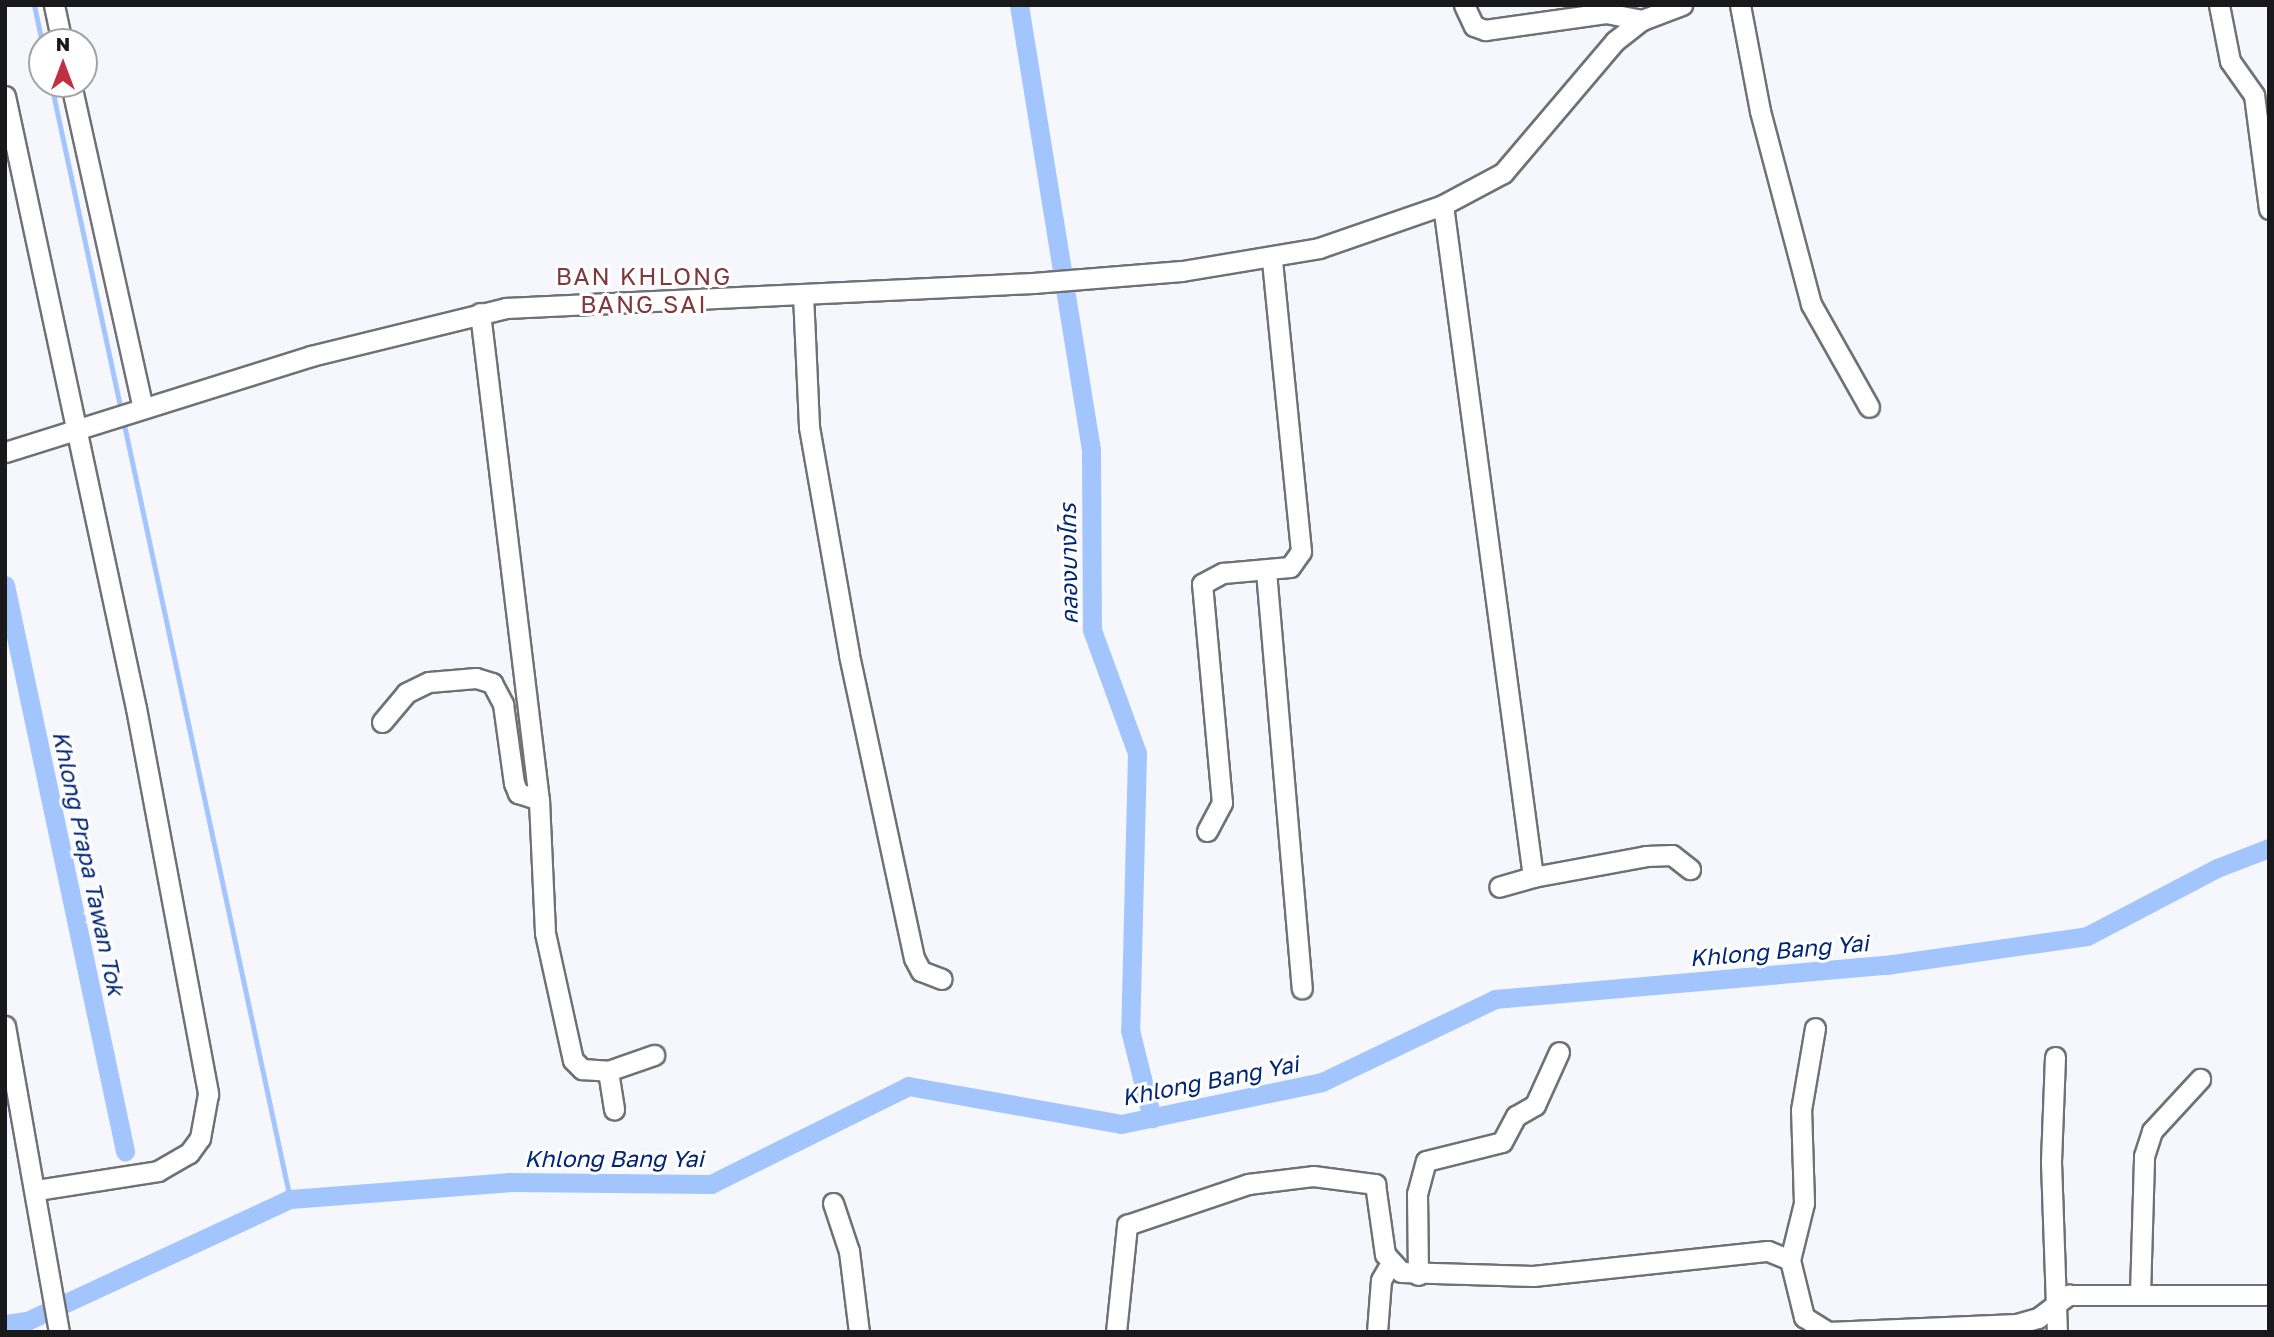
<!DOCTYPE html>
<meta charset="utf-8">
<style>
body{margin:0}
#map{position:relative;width:2274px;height:1337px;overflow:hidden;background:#f6f7fd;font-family:"Golos Text","Noto Sans Thai",sans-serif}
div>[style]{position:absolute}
.stream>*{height:5px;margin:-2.5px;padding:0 2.5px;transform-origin:2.5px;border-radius:2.5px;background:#a3c5fe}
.canal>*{height:19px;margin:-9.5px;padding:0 9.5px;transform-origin:9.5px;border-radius:9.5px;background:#a3c5fe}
.roads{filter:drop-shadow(2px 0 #707176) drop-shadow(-2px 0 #707176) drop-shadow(0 2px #707176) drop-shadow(0 -2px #707176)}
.minor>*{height:19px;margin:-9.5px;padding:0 9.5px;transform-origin:9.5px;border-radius:9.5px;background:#fff}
span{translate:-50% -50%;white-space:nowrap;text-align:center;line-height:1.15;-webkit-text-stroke:6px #fff;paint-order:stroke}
.water-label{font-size:23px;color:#002776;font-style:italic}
.quarter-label{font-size:24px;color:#80383b;letter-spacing:2px}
.frame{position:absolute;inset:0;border:7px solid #19191b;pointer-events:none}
.north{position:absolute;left:28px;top:28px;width:70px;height:70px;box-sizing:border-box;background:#fff;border:2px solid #a3a3a4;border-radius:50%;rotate:0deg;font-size:19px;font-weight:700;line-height:28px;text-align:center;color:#19191b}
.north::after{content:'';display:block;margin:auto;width:24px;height:32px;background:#c13042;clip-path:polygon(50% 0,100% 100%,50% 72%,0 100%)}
</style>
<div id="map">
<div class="stream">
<div style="left:34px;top:5px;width:38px;rotate:78deg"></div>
<div style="left:51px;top:84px;width:1140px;rotate:77.9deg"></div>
</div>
<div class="canal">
<div style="left:1019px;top:5px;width:451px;rotate:80.8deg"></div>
<div style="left:1091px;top:450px;width:180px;rotate:89.7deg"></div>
<div style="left:1092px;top:630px;width:131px;rotate:69.9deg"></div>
<div style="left:1137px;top:753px;width:277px;rotate:91.4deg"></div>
<div style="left:1130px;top:1030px;width:91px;rotate:76deg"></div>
<div style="left:5px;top:585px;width:579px;rotate:78.03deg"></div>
<div style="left:5px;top:1324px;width:22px;rotate:-8deg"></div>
<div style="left:27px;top:1321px;width:290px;rotate:-24.9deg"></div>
<div style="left:290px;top:1199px;width:221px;rotate:-4.4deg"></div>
<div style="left:510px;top:1182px;width:201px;rotate:0.6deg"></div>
<div style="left:711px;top:1184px;width:220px;rotate:-26.4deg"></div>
<div style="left:908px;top:1086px;width:216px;rotate:10.1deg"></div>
<div style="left:1121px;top:1124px;width:205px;rotate:-11.8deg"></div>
<div style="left:1322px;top:1082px;width:192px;rotate:-25.6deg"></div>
<div style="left:1495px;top:999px;width:392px;rotate:-5deg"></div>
<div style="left:1886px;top:965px;width:203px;rotate:-8.2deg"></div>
<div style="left:2087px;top:936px;width:147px;rotate:-27.6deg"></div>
<div style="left:2217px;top:868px;width:56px;rotate:-21deg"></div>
</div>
<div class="roads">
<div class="minor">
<div style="left:54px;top:5px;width:38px;rotate:78deg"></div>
<div style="left:1464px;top:5px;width:23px;rotate:65deg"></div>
<div style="left:1474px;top:26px;width:12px;rotate:20deg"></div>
<div style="left:1485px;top:30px;width:122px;rotate:-8deg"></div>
<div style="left:1606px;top:13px;width:37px;rotate:11deg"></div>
<div style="left:1740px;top:5px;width:108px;rotate:79.3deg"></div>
<div style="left:1760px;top:111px;width:200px;rotate:75.2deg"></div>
<div style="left:1811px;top:304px;width:118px;rotate:60.6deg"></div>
<div style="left:2219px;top:5px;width:57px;rotate:78.9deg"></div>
<div style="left:2230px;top:61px;width:42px;rotate:54.8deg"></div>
<div style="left:2254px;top:95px;width:115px;rotate:82.5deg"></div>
<div style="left:71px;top:84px;width:332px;rotate:77.5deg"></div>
<div style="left:5px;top:96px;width:626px;rotate:77.92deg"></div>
<div style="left:136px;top:708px;width:393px;rotate:79.4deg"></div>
<div style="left:208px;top:1094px;width:45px;rotate:100.3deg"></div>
<div style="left:200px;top:1138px;width:19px;rotate:126deg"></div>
<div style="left:189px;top:1153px;width:36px;rotate:150deg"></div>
<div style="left:158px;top:1171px;width:123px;rotate:171.1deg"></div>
<div style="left:1443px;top:205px;width:678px;rotate:82.37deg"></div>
<div style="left:1533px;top:877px;width:35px;rotate:164deg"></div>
<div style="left:803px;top:294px;width:133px;rotate:87.4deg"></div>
<div style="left:809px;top:427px;width:231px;rotate:80deg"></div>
<div style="left:849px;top:655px;width:310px;rotate:77.9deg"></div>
<div style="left:914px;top:958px;width:15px;rotate:62deg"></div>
<div style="left:921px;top:971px;width:22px;rotate:21deg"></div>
<div style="left:480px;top:313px;width:491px;rotate:83.1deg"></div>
<div style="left:539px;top:800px;width:133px;rotate:87.4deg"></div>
<div style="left:545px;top:933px;width:130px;rotate:77.6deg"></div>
<div style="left:573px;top:1060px;width:13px;rotate:45deg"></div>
<div style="left:582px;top:1069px;width:26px;rotate:4deg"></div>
<div style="left:608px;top:1071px;width:39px;rotate:81deg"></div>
<div style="left:5px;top:452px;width:321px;rotate:-17.4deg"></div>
<div style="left:311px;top:356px;width:201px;rotate:-13.8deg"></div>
<div style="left:506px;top:308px;width:528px;rotate:-2.72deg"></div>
<div style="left:1033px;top:283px;width:149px;rotate:-4.6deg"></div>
<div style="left:1182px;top:271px;width:139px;rotate:-9.5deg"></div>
<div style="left:1319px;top:248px;width:131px;rotate:-19.1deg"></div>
<div style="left:1443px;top:205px;width:68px;rotate:-28.1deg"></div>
<div style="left:1503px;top:173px;width:173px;rotate:-49.7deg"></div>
<div style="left:1615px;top:41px;width:34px;rotate:-38deg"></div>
<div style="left:1642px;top:20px;width:43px;rotate:-20.6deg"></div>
<div style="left:1266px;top:571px;width:419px;rotate:85.1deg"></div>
<div style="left:382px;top:722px;width:38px;rotate:-50deg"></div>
<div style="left:406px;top:693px;width:25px;rotate:-26deg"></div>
<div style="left:429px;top:682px;width:47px;rotate:-4.9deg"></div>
<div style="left:476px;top:678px;width:17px;rotate:17deg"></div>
<div style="left:492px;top:683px;width:24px;rotate:62deg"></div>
<div style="left:503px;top:704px;width:80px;rotate:82.1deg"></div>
<div style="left:514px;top:783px;width:11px;rotate:68deg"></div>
<div style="left:518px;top:793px;width:22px;rotate:18deg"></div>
<div style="left:1207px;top:831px;width:32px;rotate:-62deg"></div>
<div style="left:1222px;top:803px;width:220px;rotate:-95.2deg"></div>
<div style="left:1202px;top:584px;width:24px;rotate:-28deg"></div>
<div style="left:1223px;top:573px;width:67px;rotate:-5.1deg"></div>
<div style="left:1290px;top:567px;width:19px;rotate:-55deg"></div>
<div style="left:1301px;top:551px;width:294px;rotate:-95.7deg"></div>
<div style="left:1533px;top:877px;width:115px;rotate:-10.5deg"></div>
<div style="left:1646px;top:856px;width:26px;rotate:-2deg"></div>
<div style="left:1672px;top:855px;width:23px;rotate:38deg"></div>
<div style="left:5px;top:1026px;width:311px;rotate:80deg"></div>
<div style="left:2055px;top:1057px;width:105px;rotate:92.2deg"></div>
<div style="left:2051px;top:1162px;width:170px;rotate:88deg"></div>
<div style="left:608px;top:1071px;width:49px;rotate:-19.2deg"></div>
<div style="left:833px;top:1203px;width:51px;rotate:71.6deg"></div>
<div style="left:849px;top:1251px;width:82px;rotate:83deg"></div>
<div style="left:1790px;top:1260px;width:59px;rotate:-76.2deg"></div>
<div style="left:1804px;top:1203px;width:93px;rotate:-91.8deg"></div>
<div style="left:1801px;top:1110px;width:83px;rotate:-80.3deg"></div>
<div style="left:1418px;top:1275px;width:81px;rotate:-90.7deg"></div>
<div style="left:1417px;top:1194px;width:34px;rotate:-75deg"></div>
<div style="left:1426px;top:1161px;width:78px;rotate:-14deg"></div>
<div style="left:1502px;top:1142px;width:30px;rotate:-62deg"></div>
<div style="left:1516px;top:1116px;width:22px;rotate:-30deg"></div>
<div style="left:1535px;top:1105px;width:58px;rotate:-65.6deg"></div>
<div style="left:2140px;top:1294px;width:138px;rotate:-88.3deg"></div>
<div style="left:2144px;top:1156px;width:26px;rotate:-72deg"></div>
<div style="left:2152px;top:1131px;width:71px;rotate:-47.3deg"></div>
<div style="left:1116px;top:1332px;width:108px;rotate:-84.1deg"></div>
<div style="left:1127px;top:1225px;width:128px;rotate:-18.7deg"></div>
<div style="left:1248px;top:1184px;width:65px;rotate:-7deg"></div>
<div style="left:1313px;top:1176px;width:63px;rotate:7.4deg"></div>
<div style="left:1375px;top:1184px;width:71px;rotate:81.9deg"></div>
<div style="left:1385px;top:1254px;width:24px;rotate:48deg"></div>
<div style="left:1401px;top:1272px;width:132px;rotate:1.7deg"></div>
<div style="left:1533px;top:1276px;width:236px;rotate:-6.1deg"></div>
<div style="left:1768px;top:1251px;width:24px;rotate:22deg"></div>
<div style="left:1790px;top:1260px;width:59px;rotate:76.2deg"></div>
<div style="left:1804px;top:1317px;width:28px;rotate:32deg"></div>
<div style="left:1828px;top:1332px;width:189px;rotate:-2.4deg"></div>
<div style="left:2017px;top:1324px;width:22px;rotate:-16deg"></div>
<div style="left:2038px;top:1318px;width:39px;rotate:-37deg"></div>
<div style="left:2069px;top:1295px;width:200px"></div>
<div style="left:1377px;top:1332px;width:52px;rotate:-85.6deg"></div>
<div style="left:1381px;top:1280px;width:16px;rotate:-60deg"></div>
</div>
</div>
<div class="water-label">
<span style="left:1068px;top:564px;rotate:-91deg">คลองบางไทร</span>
<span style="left:89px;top:863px;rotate:78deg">Khlong Prapa Tawan Tok</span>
<span style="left:1779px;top:950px;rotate:-5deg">Khlong Bang Yai</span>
<span style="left:1210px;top:1080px;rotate:-11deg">Khlong Bang Yai</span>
<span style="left:614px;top:1158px">Khlong Bang Yai</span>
</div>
<div class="quarter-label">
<span style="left:644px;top:290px">BAN KHLONG<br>BANG SAI</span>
</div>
<div class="frame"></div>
<div class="north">N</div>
</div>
